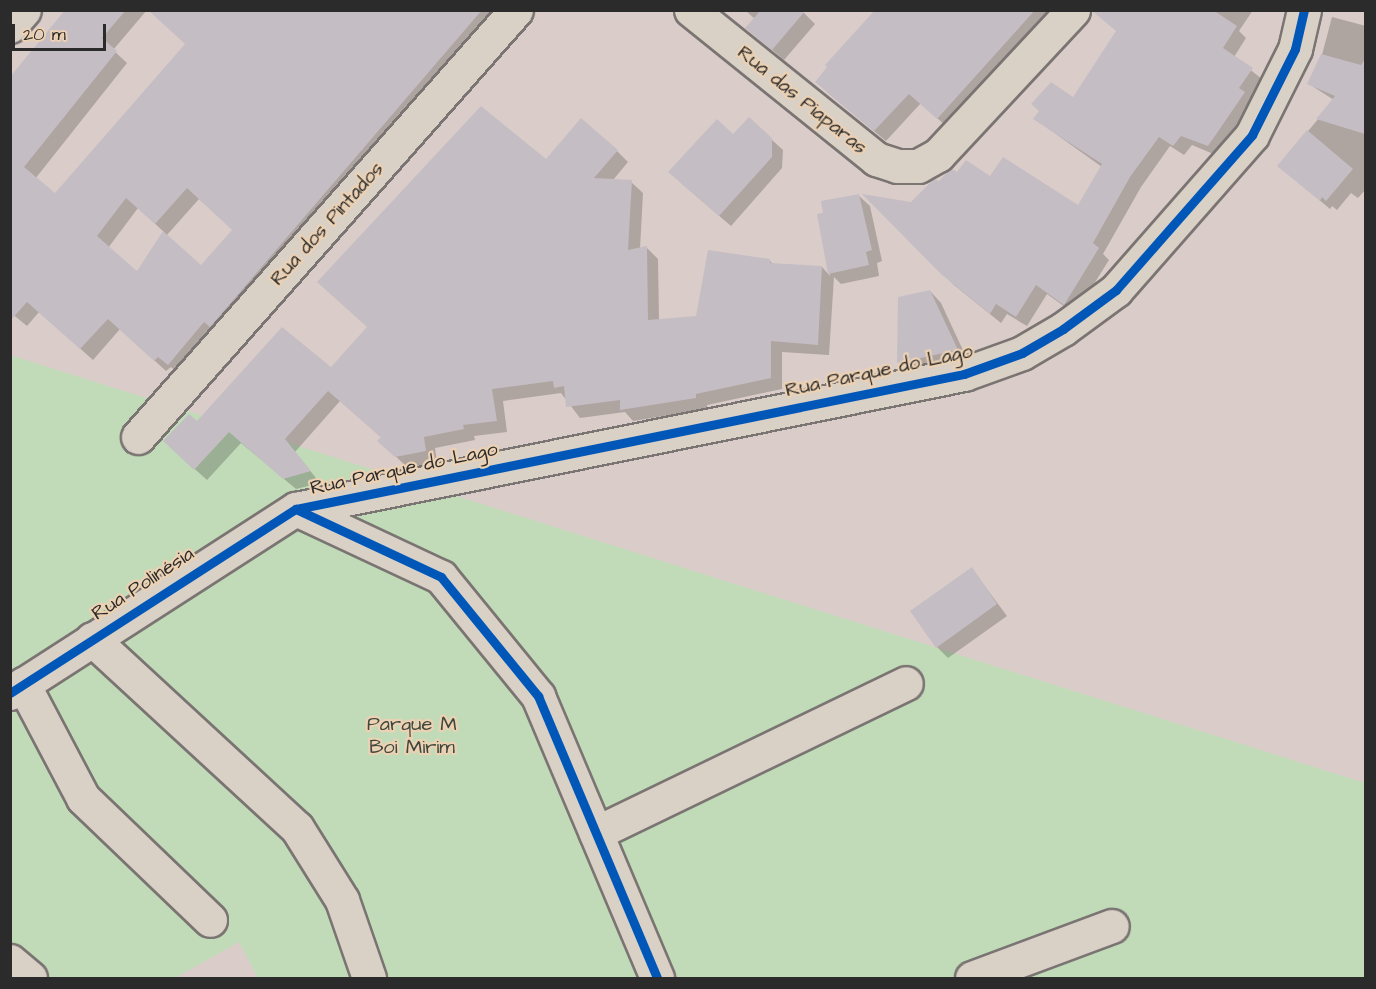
<!DOCTYPE html>
<meta charset="utf-8">
<style>
body{margin:0}
#map{position:relative;width:1376px;height:989px;overflow:hidden;background:#dacdc9;font-family:"Architects Daughter",sans-serif}
div>[style]{position:absolute}
.green>*{inset:0;background:#c1dbb8}
.shadow>*{inset:0;background:#0003}
.building>*{inset:0;background:#c5bdc4}
.roads{filter:drop-shadow(2px 0 #7a7472) drop-shadow(-2px 0 #7a7472) drop-shadow(0 2px #7a7472) drop-shadow(0 -2px #7a7472)}
.minor>*{height:33px;margin:-16.5px;padding:0 16.5px;transform-origin:16.5px;border-radius:16.5px;background:#d9d0c6}
.cycleway>*{height:9px;margin:-4.5px;padding:0 4.5px;transform-origin:4.5px;border-radius:4.5px;background:#0057b8}
span{translate:-50% -50%;white-space:nowrap;text-align:center;line-height:1.15;-webkit-text-stroke:4.5px #ecd1b3;paint-order:stroke}
.street-label{font-size:20px;color:#2b2b2b}
.park-label{font-size:20px;color:#3e473e}
.frame{position:absolute;inset:0;border:12px solid #2b2b2b;pointer-events:none}
.scale{position:absolute;left:12px;top:24px;width:94px;height:27px;box-sizing:border-box;border:3px solid #2b2b2b;border-top:0;padding-left:8px;font-size:18px;line-height:21px;white-space:nowrap;color:#2b2b2b;-webkit-text-stroke:4px #ecd1b3;paint-order:stroke}
</style>
<div id="map">
<div class="green">
<div style="clip-path:polygon(10px 355px,1365px 783px,1365px 978px,258px 978px,239px 942px,175px 978px,11px 978px)"></div>
</div>
<div class="shadow">
<div style="clip-path:polygon(evenodd,70px 10px,147px 10px,113px 50px,127px 63px,35px 179px,55px 195px,187px 44px,149px 10px,506px 10px,180px 375px,171px 367px,166px 371px,120px 329px,93px 360px,39px 312px,27px 326px,10px 312px,10px 80px,70px 10px,199px 199px,234px 230px,201px 267px,166px 236px,199px 199px,70px 10px,138px 208px,164px 232px,137px 273px,108px 248px,138px 208px)"></div>
<div style="clip-path:polygon(745px 10px,801px 10px,815px 24px,784px 60px,747px 28px,755px 19px)"></div>
<div style="clip-path:polygon(957px 10px,1056px 10px,949px 129px,921px 103px,886px 141px,827px 92px)"></div>
<div style="clip-path:polygon(1123px 10px,1253px 10px,1239px 31px,1246px 38px,1234px 57px,1262px 79px,1250px 99px,1254px 104px,1218px 156px,1192px 145px,1184px 155px,1170px 146px,1141px 187px,1103px 254px,1109px 260px,1075px 314px,1047px 294px,1027px 326px,1007px 314px,1001px 323px,954px 285px,866px 197px,912px 203px,958px 174px,991px 178px,1079px 207px,1102px 167px,1035px 119px,1073px 99px,1118px 31px)"></div>
<div style="clip-path:polygon(1332px 17px,1366px 26px,1366px 189px,1358px 198px,1351px 193px,1337px 210px,1332px 206px,1330px 209px,1279px 166px,1334px 100px,1309px 84px,1318px 70px)"></div>
<div style="clip-path:polygon(734px 136px,771px 139px,783px 150px,782px 168px,731px 226px,681px 183px)"></div>
<div style="clip-path:polygon(617px 151px,628px 162px,613px 180px,631px 182px,643px 193px,640px 249px,646px 247px,658px 259px,659px 320px,697px 317px,769px 260px,774px 265px,822px 267px,830px 276px,818px 216px,858px 195px,870px 206px,882px 261px,877px 263px,879px 276px,841px 284px,834px 277px,829px 355px,782px 352px,782px 389px,707px 405px,707px 409px,633px 421px,625px 412px,580px 418px,561px 393px,503px 401px,507px 432px,474px 436px,475px 440px,435px 448px,437px 463px,408px 468px,391px 452px,382px 438px,340px 401px,295px 452px,320px 483px,296px 489px,241px 443px,207px 480px,177px 453px,197px 423px,331px 369px,546px 161px)"></div>
<div style="clip-path:polygon(930px 291px,941px 303px,968px 361px,910px 373px,899px 362px)"></div>
<div style="clip-path:polygon(972px 569px,1007px 616px,948px 658px,937px 647px)"></div>
</div>
<div class="building">
<div style="clip-path:polygon(evenodd,65px 10px,126px 10px,102px 38px,117px 51px,24px 167px,55px 193px,185px 44px,148px 10px,482px 10px,210px 327px,204px 322px,168px 365px,158px 357px,154px 361px,108px 319px,80px 349px,27px 302px,10px 321px,10px 77px,65px 10px,187px 188px,232px 230px,201px 265px,163px 231px,137px 271px,97px 236px,126px 198px,155px 224px,187px 188px)"></div>
<div style="clip-path:polygon(761px 10px,806px 10px,772px 50px,745px 28px)"></div>
<div style="clip-path:polygon(875px 10px,1035px 10px,937px 119px,909px 94px,874px 131px,815px 82px,827px 67px,825px 65px)"></div>
<div style="clip-path:polygon(1091px 10px,1213px 10px,1237px 26px,1223px 48px,1253px 68px,1239px 88px,1245px 92px,1208px 146px,1181px 136px,1173px 146px,1159px 137px,1130px 177px,1093px 243px,1099px 248px,1064px 305px,1036px 285px,1016px 317px,996px 304px,990px 314px,941px 274px,862px 194px,911px 202px,934px 179px,939px 181px,951px 168px,957px 172px,966px 160px,990px 176px,1003px 157px,1078px 205px,1102px 164px,1033px 119px,1039px 111px,1031px 104px,1051px 82px,1073px 97px,1116px 31px)"></div>
<div style="clip-path:polygon(1321px 54px,1361px 65px,1365px 59px,1365px 134px,1316px 119px,1335px 96px,1307px 84px)"></div>
<div style="clip-path:polygon(481px 106px,546px 159px,581px 118px,618px 150px,594px 178px,632px 180px,628px 250px,647px 246px,648px 320px,696px 316px,708px 250px,770px 259px,770px 263px,822px 266px,818px 345px,771px 341px,771px 378px,696px 394px,696px 398px,620px 410px,620px 400px,566px 407px,564px 386px,554px 388px,553px 381px,492px 389px,497px 421px,463px 425px,464px 429px,424px 437px,426px 451px,395px 457px,377px 441px,381px 437px,328px 391px,285px 439px,311px 471px,283px 479px,229px 432px,194px 470px,163px 441px,189px 414px,197px 421px,282px 327px,331px 367px,367px 327px,317px 282px)"></div>
<div style="clip-path:polygon(749px 117px,772px 138px,772px 157px,719px 216px,668px 172px,717px 119px,733px 134px)"></div>
<div style="clip-path:polygon(1307px 130px,1353px 169px,1326px 201px,1322px 197px,1320px 201px,1277px 166px)"></div>
<div style="clip-path:polygon(859px 194px,872px 250px,866px 252px,869px 265px,828px 274px,817px 214px,823px 213px,821px 201px)"></div>
<div style="clip-path:polygon(930px 290px,958px 350px,897px 363px,898px 297px)"></div>
<div style="clip-path:polygon(972px 567px,997px 604px,936px 648px,910px 611px)"></div>
</div>
<div class="roads">
<div class="minor">
<div style="left:691px;top:10px;width:238px;rotate:38.8deg"></div>
<div style="left:876px;top:159px;width:22px;rotate:18deg"></div>
<div style="left:897px;top:166px;width:21px"></div>
<div style="left:918px;top:166px;width:23px;rotate:-29deg"></div>
<div style="left:938px;top:155px;width:198px;rotate:-47deg"></div>
<div style="left:10px;top:26px;width:21px;rotate:-49deg"></div>
<div style="left:138px;top:437px;width:570px;rotate:-48.48deg"></div>
<div style="left:296px;top:509px;width:160px;rotate:25.1deg"></div>
<div style="left:441px;top:577px;width:154px;rotate:50.8deg"></div>
<div style="left:538px;top:696px;width:306px;rotate:67.1deg"></div>
<div style="left:92px;top:639px;width:279px;rotate:42.7deg"></div>
<div style="left:297px;top:828px;width:85px;rotate:58deg"></div>
<div style="left:342px;top:900px;width:83px;rotate:70.9deg"></div>
<div style="left:23px;top:684px;width:129px;rotate:62.2deg"></div>
<div style="left:83px;top:798px;width:176px;rotate:43.8deg"></div>
<div style="left:10px;top:693px;width:340px;rotate:-32.8deg"></div>
<div style="left:296px;top:509px;width:682px;rotate:-11.43deg"></div>
<div style="left:964px;top:374px;width:62px;rotate:-19.9deg"></div>
<div style="left:1022px;top:353px;width:48px;rotate:-30.3deg"></div>
<div style="left:1063px;top:329px;width:66px;rotate:-36.3deg"></div>
<div style="left:1116px;top:290px;width:206px;rotate:-48.7deg"></div>
<div style="left:1252px;top:135px;width:96px;rotate:-63.4deg"></div>
<div style="left:1295px;top:49px;width:40px;rotate:-77deg"></div>
<div style="left:596px;top:833px;width:344px;rotate:-25.8deg"></div>
<div style="left:10px;top:961px;width:26px;rotate:40deg"></div>
<div style="left:972px;top:978px;width:149px;rotate:-20.4deg"></div>
</div>
</div>
<div class="cycleway">
<div style="left:296px;top:509px;width:160px;rotate:25.1deg"></div>
<div style="left:441px;top:577px;width:154px;rotate:50.8deg"></div>
<div style="left:538px;top:696px;width:306px;rotate:67.1deg"></div>
<div style="left:10px;top:693px;width:340px;rotate:-32.8deg"></div>
<div style="left:296px;top:509px;width:682px;rotate:-11.43deg"></div>
<div style="left:964px;top:374px;width:62px;rotate:-19.9deg"></div>
<div style="left:1022px;top:353px;width:48px;rotate:-30.3deg"></div>
<div style="left:1063px;top:329px;width:66px;rotate:-36.3deg"></div>
<div style="left:1116px;top:290px;width:206px;rotate:-48.7deg"></div>
<div style="left:1252px;top:135px;width:96px;rotate:-63.4deg"></div>
<div style="left:1295px;top:49px;width:40px;rotate:-77deg"></div>
</div>
<div class="street-label">
<span style="left:802px;top:100px;rotate:39deg">Rua das Piaparas</span>
<span style="left:327px;top:224px;rotate:-48deg">Rua dos Pintados</span>
<span style="left:879px;top:371px;rotate:-12deg">Rua Parque do Lago</span>
<span style="left:404px;top:469px;rotate:-12deg">Rua Parque do Lago</span>
<span style="left:143px;top:584px;rotate:-33deg">Rua Polinésia</span>
</div>
<div class="park-label">
<span style="left:412px;top:736px">Parque M<br>Boi Mirim</span>
</div>
<div class="frame"></div>
<div class="scale">20 m</div>
</div>
